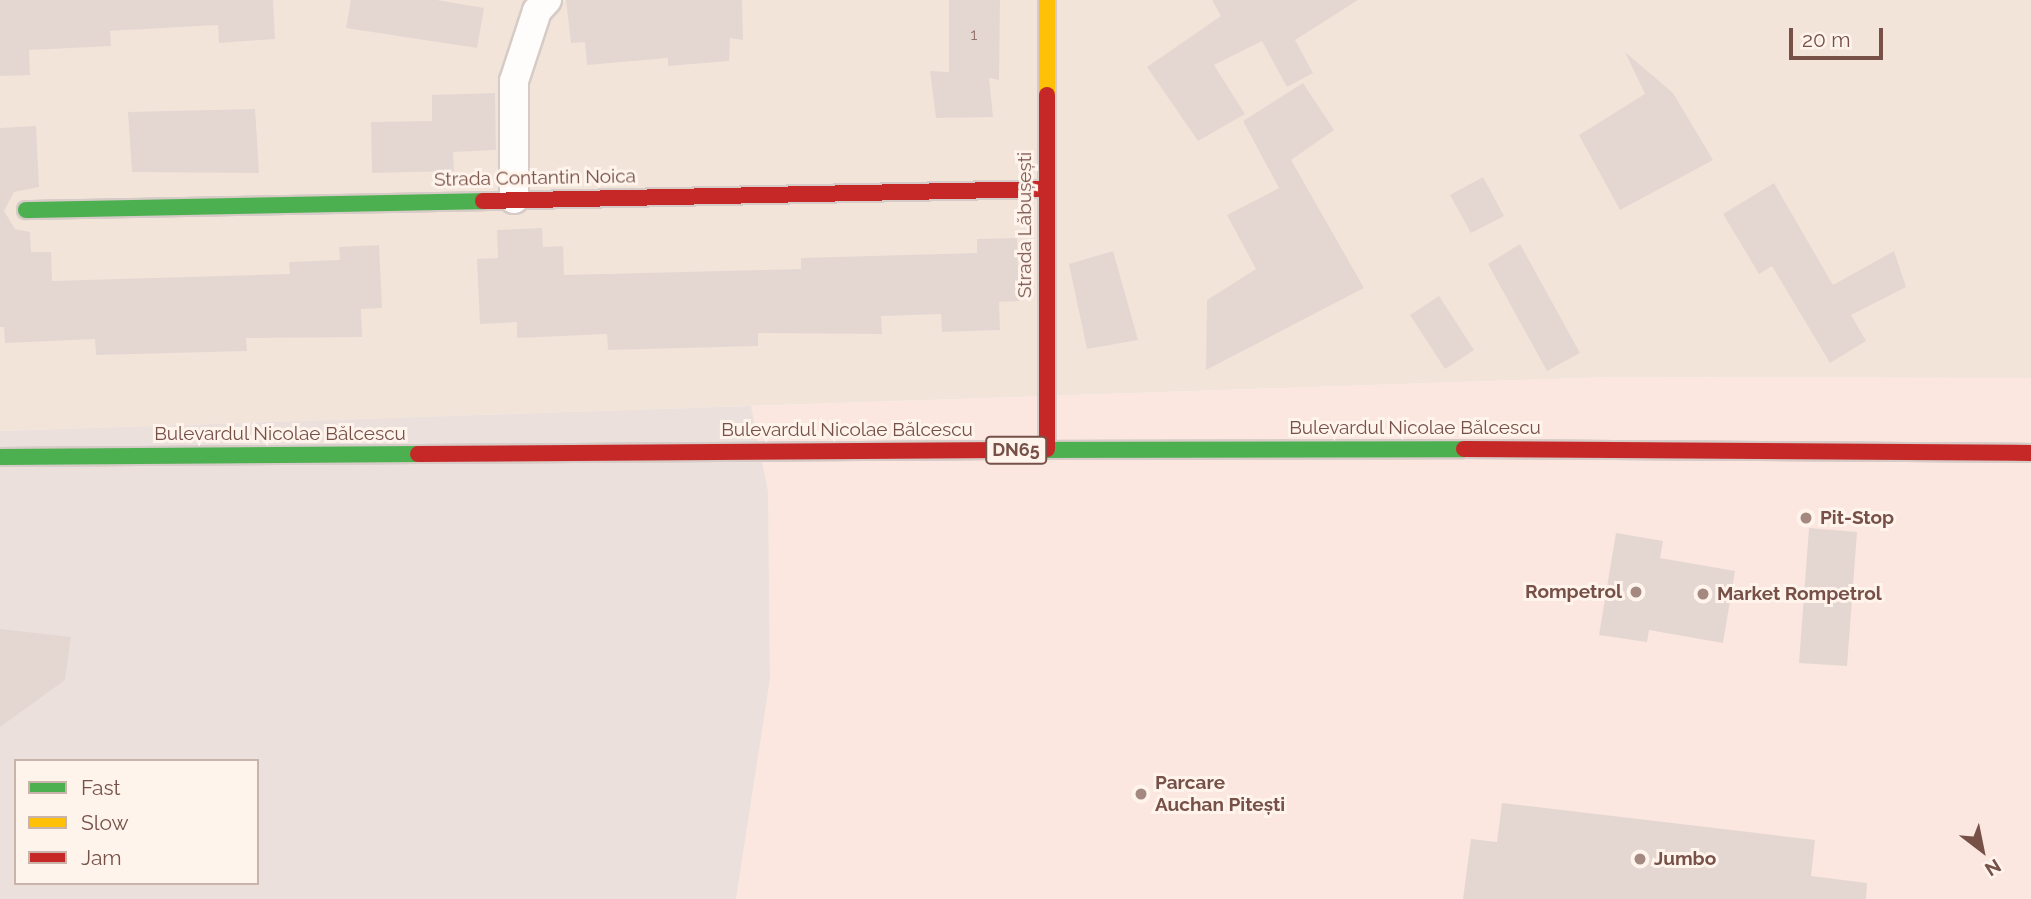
<!DOCTYPE html>
<meta charset="utf-8">
<style>
body{margin:0}
#map{position:relative;width:2031px;height:899px;overflow:hidden;background:#f7f0ea;font-family:Raleway,sans-serif}
div>[style]{position:absolute}
.residential>*{inset:0;background:#f3e4da}
.commercial>*{inset:0;background:#fbe6e0}
.industrial>*{inset:0;background:#ebe0db}
.building>*{inset:0;background:#e4d7d2}
.roads{filter:drop-shadow(2px 0 #d6cbc6) drop-shadow(-2px 0 #d6cbc6) drop-shadow(0 2px #d6cbc6) drop-shadow(0 -2px #d6cbc6)}
.street>*{height:28px;margin:-14px;padding:0 14px;transform-origin:14px;border-radius:14px;background:#fefdfc}
.fast>*{height:16px;margin:-8px;padding:0 8px;transform-origin:8px;border-radius:8px;background:#4caf50}
.slow>*{height:16px;margin:-8px;padding:0 8px;transform-origin:8px;border-radius:8px;background:#ffc107}
.jam>*{height:16px;margin:-8px;padding:0 8px;transform-origin:8px;border-radius:8px;background:#c62828}
.dots>*{width:19px;height:19px;translate:-50% -50%;box-sizing:border-box;border:4px solid #fff4ec;border-radius:50%}
span{translate:-50% -50%;white-space:nowrap;text-align:center;line-height:1.15;-webkit-text-stroke:6px #fff4ec;paint-order:stroke}
.number-label{font-size:16px;color:#94756d}
.number-label span{-webkit-text-stroke-width:0}
.shield-label span{padding:2px 5px;background:#fff4ec;border:2px solid;border-radius:5px;-webkit-text-stroke-width:0}
.shield-label{font-size:18px;color:#775148;font-weight:700}
.street-label{font-size:19px;color:#775148}
.poi-label{font-size:19px;color:#775148;font-weight:700}
.left{translate:0 -50%;text-align:left}
.right{translate:-100% -50%;text-align:right}
.legend{position:absolute;left:14px;top:759px;width:245px;height:126px;box-sizing:border-box;background:#fff4ec;border:2px solid #c9b3aa;margin:0;padding:9px 12px;list-style:none;font-size:21px;color:#775148}
.legend li{display:flex;align-items:center;gap:14px;height:35px}
.legend b{width:35px;border:2px solid #c9b3aa}
.north{position:absolute;left:1947px;top:815px;width:70px;height:70px;-webkit-text-stroke:5px #fff4ec;paint-order:stroke;rotate:148deg;font-size:19px;font-weight:700;line-height:28px;text-align:center;color:#775148}
.north::after{content:'';display:block;margin:auto;width:24px;height:32px;background:#775148;clip-path:polygon(50% 0,100% 100%,50% 72%,0 100%)}
.scale{position:absolute;left:1789px;top:28px;width:94px;height:32px;box-sizing:border-box;border:4px solid #775148;border-top:0;padding-left:9px;font-size:21px;line-height:24px;white-space:nowrap;color:#775148;-webkit-text-stroke:5px #fff4ec;paint-order:stroke}
</style>
<div id="map">
<div class="residential">
<div style="clip-path:polygon(0 0,2031px 0,2031px 378px,1611px 377px,0 431px)"></div>
</div>
<div class="commercial">
<div style="clip-path:polygon(1611px 377px,2031px 378px,2031px 899px,736px 899px,770px 679px,768px 491px,751px 406px)"></div>
</div>
<div class="industrial">
<div style="clip-path:polygon(evenodd,751px 406px,768px 491px,770px 679px,736px 899px,0 899px,0 431px,751px 406px,16px 761px,257px 761px,257px 883px,16px 883px,16px 761px)"></div>
</div>
<div class="building">
<div style="clip-path:polygon(0 0,273px 0,275px 39px,219px 43px,218px 25px,110px 31px,111px 46px,29px 50px,30px 75px,0 76px)"></div>
<div style="clip-path:polygon(351px 0,437px 0,484px 8px,477px 48px,346px 28px)"></div>
<div style="clip-path:polygon(566px 0,742px 0,743px 40px,730px 38px,729px 61px,668px 66px,668px 58px,587px 65px,585px 42px,571px 43px)"></div>
<div style="clip-path:polygon(949px 0,1000px 0,999px 80px,989px 78px,993px 117px,936px 118px,930px 71px,949px 72px)"></div>
<div style="clip-path:polygon(1212px 0,1358px 0,1295px 40px,1313px 73px,1287px 87px,1262px 41px,1214px 65px,1245px 114px,1198px 141px,1147px 67px,1221px 16px)"></div>
<div style="clip-path:polygon(1625px 52px,1673px 93px,1713px 160px,1620px 210px,1579px 135px,1645px 94px)"></div>
<div style="clip-path:polygon(1303px 83px,1334px 130px,1291px 160px,1364px 288px,1206px 370px,1207px 300px,1256px 269px,1227px 215px,1279px 188px,1243px 121px)"></div>
<div style="clip-path:polygon(495px 93px,496px 150px,453px 152px,454px 171px,372px 173px,371px 122px,432px 121px,432px 95px)"></div>
<div style="clip-path:polygon(255px 109px,259px 173px,132px 172px,128px 112px)"></div>
<div style="clip-path:polygon(36px 126px,39px 187px,14px 192px,4px 211px,15px 229px,30px 232px,31px 252px,51px 252px,52px 281px,290px 274px,289px 262px,340px 260px,339px 247px,379px 245px,382px 308px,361px 309px,362px 337px,246px 338px,247px 351px,96px 355px,95px 339px,5px 343px,4px 327px,0 327px,0 128px)"></div>
<div style="clip-path:polygon(1483px 177px,1504px 216px,1471px 233px,1450px 195px)"></div>
<div style="clip-path:polygon(1774px 183px,1833px 285px,1894px 251px,1906px 287px,1851px 315px,1866px 341px,1830px 363px,1772px 266px,1759px 274px,1723px 214px)"></div>
<div style="clip-path:polygon(542px 228px,543px 247px,563px 246px,564px 275px,801px 269px,801px 258px,977px 253px,977px 239px,1017px 238px,1019px 301px,999px 302px,1000px 330px,942px 332px,941px 314px,881px 316px,882px 334px,758px 333px,758px 346px,608px 350px,607px 334px,517px 338px,517px 322px,480px 324px,477px 259px,498px 258px,497px 230px)"></div>
<div style="clip-path:polygon(1520px 244px,1580px 353px,1547px 371px,1488px 264px)"></div>
<div style="clip-path:polygon(1113px 251px,1138px 340px,1087px 349px,1069px 264px)"></div>
<div style="clip-path:polygon(1439px 296px,1474px 350px,1445px 369px,1410px 315px)"></div>
<div style="clip-path:polygon(1809px 528px,1857px 532px,1847px 666px,1799px 663px)"></div>
<div style="clip-path:polygon(1616px 533px,1663px 541px,1660px 558px,1735px 571px,1723px 643px,1649px 630px,1647px 642px,1599px 635px)"></div>
<div style="clip-path:polygon(0 629px,71px 637px,65px 680px,0 727px)"></div>
<div style="clip-path:polygon(1502px 803px,1815px 840px,1811px 876px,1867px 883px,1866px 899px,1463px 899px,1471px 839px,1497px 842px)"></div>
</div>
<div class="roads">
<div class="street">
<div style="left:514px;top:199px;width:118px;rotate:-90deg"></div>
<div style="left:514px;top:81px;width:74px;rotate:-71.8deg"></div>
<div style="left:537px;top:11px;width:15px;rotate:-48deg"></div>
</div>
<div class="fast">
<div style="left:26px;top:210px;width:457px;rotate:-1.1deg"></div>
<div style="left:1003px;top:450px;width:461px;rotate:-0.1deg"></div>
<div style="left:0;top:457px;width:418px;rotate:-0.4deg"></div>
</div>
<div class="slow">
<div style="left:1047px;top:0;width:95px;rotate:90deg"></div>
</div>
<div class="jam">
<div style="left:1047px;top:95px;width:354px;rotate:90deg"></div>
<div style="left:483px;top:201px;width:562px;rotate:-1.22deg"></div>
<div style="left:1464px;top:449px;width:567px;rotate:0.4deg"></div>
<div style="left:418px;top:454px;width:585px;rotate:-0.39deg"></div>
</div>
</div>
<div class="dots">
<div style="left:1806px;top:518px;background:#a48981"></div>
<div style="left:1636px;top:592px;background:#a48981"></div>
<div style="left:1703px;top:594px;background:#a48981"></div>
<div style="left:1141px;top:794px;background:#a48981"></div>
<div style="left:1640px;top:859px;background:#a48981"></div>
</div>
<div class="number-label">
<span style="left:974px;top:35px">1</span>
</div>
<div class="shield-label">
<span style="left:1016px;top:450px">DN65</span>
</div>
<div class="street-label">
<span style="left:535px;top:178px;rotate:-1deg">Strada Contantin Noica</span>
<span style="left:1025px;top:225px;rotate:-90deg">Strada Lăbușești</span>
<span style="left:1415px;top:428px">Bulevardul Nicolae Bălcescu</span>
<span style="left:847px;top:430px">Bulevardul Nicolae Bălcescu</span>
<span style="left:280px;top:434px">Bulevardul Nicolae Bălcescu</span>
</div>
<div class="poi-label">
<span class="left" style="left:1820px;top:518px">Pit-Stop</span>
<span class="right" style="left:1622px;top:592px">Rompetrol</span>
<span class="left" style="left:1717px;top:594px">Market Rompetrol</span>
<span class="left" style="left:1155px;top:794px">Parcare<br>Auchan Pitești</span>
<span class="left" style="left:1654px;top:859px">Jumbo</span>
</div>
<ul class="legend">
<li><b style="height:9px;background:#4caf50"></b>Fast</li>
<li><b style="height:9px;background:#ffc107"></b>Slow</li>
<li><b style="height:9px;background:#c62828"></b>Jam</li>
</ul>
<div class="north">N</div>
<div class="scale">20 m</div>
</div>
